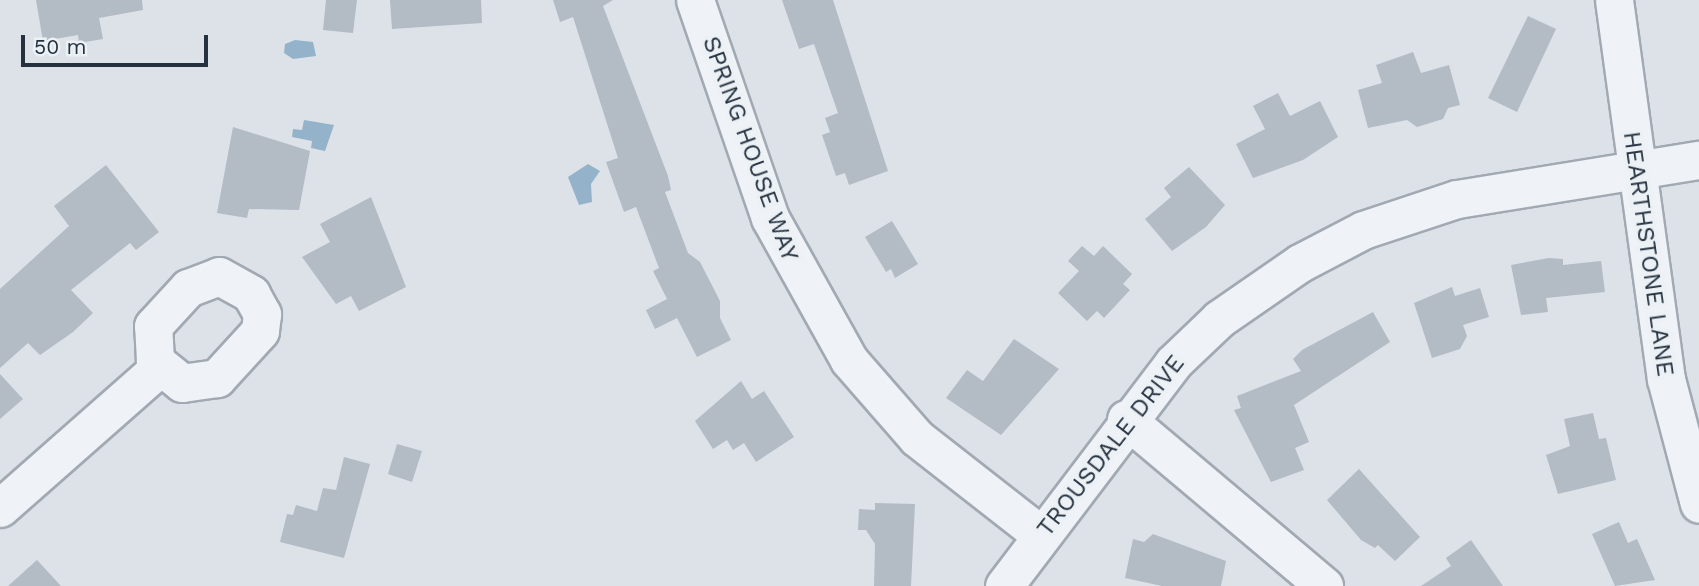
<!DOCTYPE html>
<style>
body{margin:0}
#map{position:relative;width:1699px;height:586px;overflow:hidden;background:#dce2e8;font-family:"Work Sans",sans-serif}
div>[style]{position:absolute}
.water>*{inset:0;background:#94b3cb}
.building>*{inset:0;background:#b3bbc5}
.roads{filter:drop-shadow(2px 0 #a1a9b2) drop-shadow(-2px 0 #a1a9b2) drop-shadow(0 2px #a1a9b2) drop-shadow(0 -2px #a1a9b2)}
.minor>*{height:37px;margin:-18.5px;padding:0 18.5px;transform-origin:18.5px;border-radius:18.5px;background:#eff2f6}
span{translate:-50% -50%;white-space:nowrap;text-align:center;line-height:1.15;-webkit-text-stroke:7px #ecf1f5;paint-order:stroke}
.street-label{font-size:24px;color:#25313f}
.scale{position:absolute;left:21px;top:35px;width:187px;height:32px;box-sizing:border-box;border:4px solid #25313f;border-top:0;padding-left:9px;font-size:21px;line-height:24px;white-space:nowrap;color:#25313f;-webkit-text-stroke:5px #ecf1f5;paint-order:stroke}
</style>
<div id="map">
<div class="water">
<div style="clip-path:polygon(295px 40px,313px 42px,316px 56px,293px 59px,284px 53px,285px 44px)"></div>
<div style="clip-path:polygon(304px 120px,334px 125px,325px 151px,311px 148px,312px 141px,292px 137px,293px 129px,302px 130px)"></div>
<div style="clip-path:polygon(588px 164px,600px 171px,591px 184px,592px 202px,579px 205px,568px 177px)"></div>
</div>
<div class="building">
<div style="clip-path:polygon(36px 0,142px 0,143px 10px,99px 18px,103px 39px,79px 43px,78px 35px,43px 41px)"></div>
<div style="clip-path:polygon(326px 0,357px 0,353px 33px,323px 30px)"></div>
<div style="clip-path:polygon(390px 0,481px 0,482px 23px,392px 29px)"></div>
<div style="clip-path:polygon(553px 0,613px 0,603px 6px,668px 176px,671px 190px,665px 192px,688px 253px,700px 262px,720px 301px,720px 318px,731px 340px,697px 357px,677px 318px,655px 329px,646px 310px,667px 299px,653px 271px,659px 268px,636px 207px,624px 212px,606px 162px,618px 158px,573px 17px,560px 22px)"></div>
<div style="clip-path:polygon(782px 0,833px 0,888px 171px,849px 185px,845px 173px,836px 176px,822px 135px,830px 132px,825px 118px,838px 113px,814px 44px,799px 49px)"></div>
<div style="clip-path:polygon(1528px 16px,1556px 29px,1517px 112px,1488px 98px)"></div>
<div style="clip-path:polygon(1413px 52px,1421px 73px,1449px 65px,1460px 105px,1448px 108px,1443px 119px,1417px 127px,1407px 120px,1368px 128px,1358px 90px,1382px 83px,1376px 65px)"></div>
<div style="clip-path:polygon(1278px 93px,1290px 116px,1320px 101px,1338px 137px,1303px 160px,1253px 178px,1236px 144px,1265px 129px,1253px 106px)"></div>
<div style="clip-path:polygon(233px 127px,310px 151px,299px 210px,249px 209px,247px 218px,217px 213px)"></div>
<div style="clip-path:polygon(106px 165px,159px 232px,136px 250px,130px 243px,71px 290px,93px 313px,73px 332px,40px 355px,28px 343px,0 368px,0 289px,69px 226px,54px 206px)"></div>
<div style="clip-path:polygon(1189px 167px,1225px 205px,1206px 227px,1172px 251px,1145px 219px,1171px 197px,1164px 188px)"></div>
<div style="clip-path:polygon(371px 197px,406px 287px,359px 311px,351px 296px,336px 304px,302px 257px,330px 242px,320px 224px)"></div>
<div style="clip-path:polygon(892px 221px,918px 264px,895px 278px,891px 269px,886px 272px,865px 237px)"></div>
<div style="clip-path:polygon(1082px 246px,1094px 256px,1103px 246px,1132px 274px,1123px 284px,1130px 290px,1104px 318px,1097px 311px,1087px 321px,1058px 293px,1079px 271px,1068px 261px)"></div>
<div style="clip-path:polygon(1549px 258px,1563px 259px,1563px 265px,1601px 261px,1605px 292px,1546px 298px,1548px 312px,1521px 315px,1511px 265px)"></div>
<div style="clip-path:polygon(1452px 287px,1455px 296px,1480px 288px,1489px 317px,1463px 325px,1467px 336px,1460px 349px,1432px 358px,1414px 303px)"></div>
<div style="clip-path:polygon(1373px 312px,1390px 342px,1294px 405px,1309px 442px,1295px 448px,1304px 470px,1271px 482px,1234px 410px,1241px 408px,1237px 396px,1301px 371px,1293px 359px,1302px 350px)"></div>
<div style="clip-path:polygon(1014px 339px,1059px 369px,1001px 435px,946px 398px,967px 370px,983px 381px)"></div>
<div style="clip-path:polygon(0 374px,23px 399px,0 419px)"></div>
<div style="clip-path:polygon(741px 381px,752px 399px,764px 391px,794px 437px,756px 462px,744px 443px,733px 450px,727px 440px,713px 449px,695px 421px)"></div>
<div style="clip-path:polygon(1593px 413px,1599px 439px,1606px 438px,1616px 480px,1558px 494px,1546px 455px,1570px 446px,1564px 419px)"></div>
<div style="clip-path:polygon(397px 444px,422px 451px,412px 482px,388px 474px)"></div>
<div style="clip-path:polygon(344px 457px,370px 464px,344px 558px,280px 542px,287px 514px,293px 515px,296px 505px,317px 511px,323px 488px,336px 490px)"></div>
<div style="clip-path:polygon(1359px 469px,1420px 537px,1395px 561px,1378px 545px,1375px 548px,1361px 540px,1327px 500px)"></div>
<div style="clip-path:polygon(875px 503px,915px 504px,911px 586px,874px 586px,875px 544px,866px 530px,858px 530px,859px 509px,875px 510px)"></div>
<div style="clip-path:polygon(1619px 522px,1628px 543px,1637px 539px,1655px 580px,1615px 586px,1592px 534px)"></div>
<div style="clip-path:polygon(1153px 534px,1226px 561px,1221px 586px,1162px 586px,1125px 578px,1133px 539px,1144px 542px)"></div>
<div style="clip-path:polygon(1471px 540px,1503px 586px,1421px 586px,1451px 566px,1446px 558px)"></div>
<div style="clip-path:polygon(37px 560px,61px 586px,8px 586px)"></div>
</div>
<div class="roads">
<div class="minor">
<div style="left:695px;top:0;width:231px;rotate:71deg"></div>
<div style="left:770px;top:218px;width:162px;rotate:60.9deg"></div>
<div style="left:849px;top:360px;width:103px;rotate:48.9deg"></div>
<div style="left:917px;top:438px;width:157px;rotate:38deg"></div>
<div style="left:1614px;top:0;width:383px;rotate:82.2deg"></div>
<div style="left:1666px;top:379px;width:129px;rotate:75.2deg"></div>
<div style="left:219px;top:276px;width:37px;rotate:29deg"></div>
<div style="left:251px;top:294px;width:23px;rotate:61deg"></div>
<div style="left:262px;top:314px;width:17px;rotate:97deg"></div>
<div style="left:260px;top:331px;width:64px;rotate:132.5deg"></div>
<div style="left:217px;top:378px;width:35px;rotate:172deg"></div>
<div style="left:182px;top:383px;width:35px;rotate:-141deg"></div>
<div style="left:155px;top:361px;width:35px;rotate:-93deg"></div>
<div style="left:153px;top:326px;width:52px;rotate:-47.4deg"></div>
<div style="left:188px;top:288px;width:33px;rotate:-21deg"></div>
<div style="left:1126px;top:419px;width:259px;rotate:40.1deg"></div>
<div style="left:0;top:508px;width:212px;rotate:-41.4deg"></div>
<div style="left:1004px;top:586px;width:280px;rotate:-52.8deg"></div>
<div style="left:1173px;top:363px;width:64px;rotate:-43.7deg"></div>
<div style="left:1219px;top:319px;width:98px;rotate:-34.7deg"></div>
<div style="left:1300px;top:263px;width:71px;rotate:-27.6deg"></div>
<div style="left:1363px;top:230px;width:99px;rotate:-18.3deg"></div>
<div style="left:1457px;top:199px;width:245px;rotate:-9.2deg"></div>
</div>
</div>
<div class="street-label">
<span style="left:750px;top:149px;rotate:70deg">SPRING HOUSE WAY</span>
<span style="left:1648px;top:254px;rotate:82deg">HEARTHSTONE LANE</span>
<span style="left:1111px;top:446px;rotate:-52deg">TROUSDALE DRIVE</span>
</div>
<div class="scale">50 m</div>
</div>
